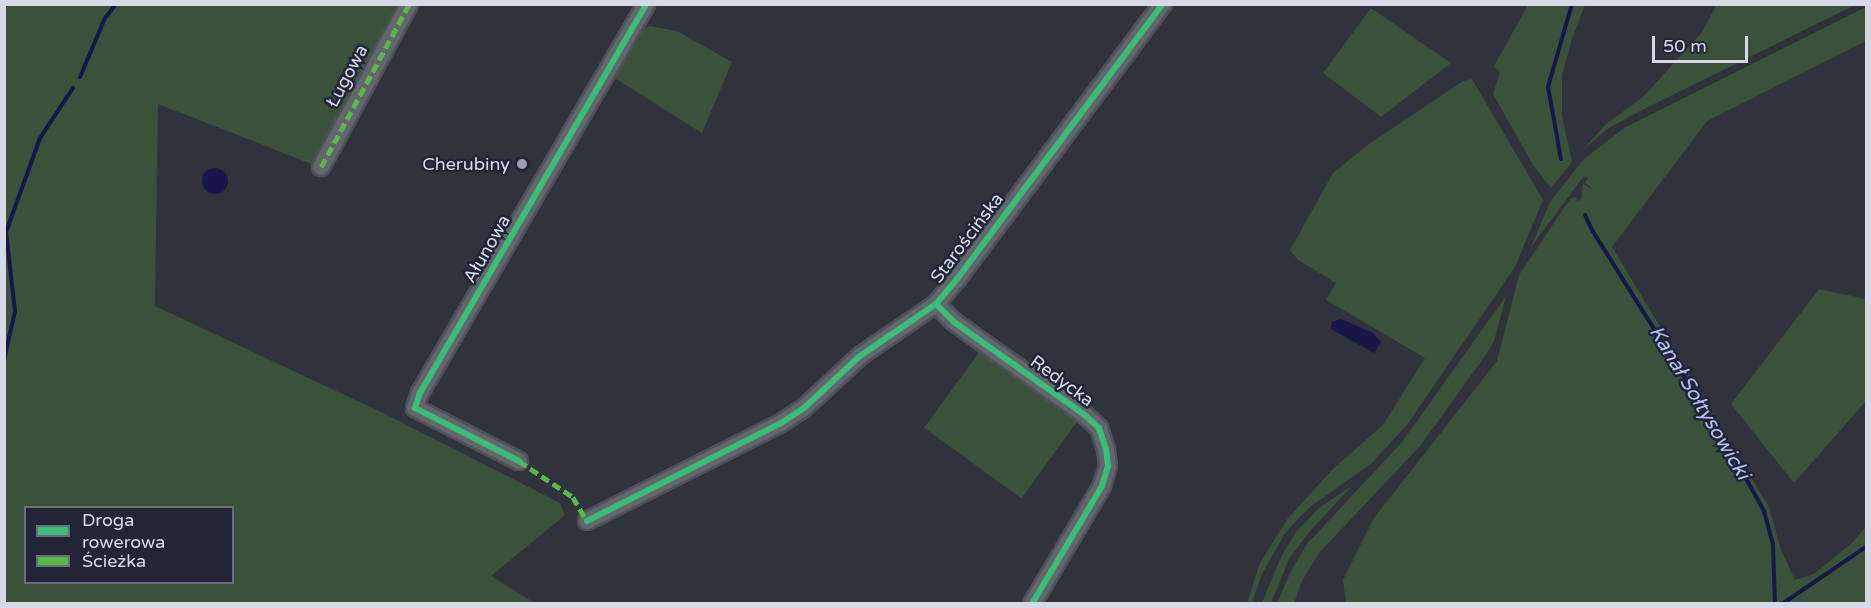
<!DOCTYPE html>
<meta charset="utf-8">
<style>
body{margin:0}
#map{position:relative;width:1871px;height:608px;overflow:hidden;background:#30323c;font-family:"Varela Round",sans-serif}
div>[style]{position:absolute}
[style*='--x']{left:calc(var(--x)*1px);top:calc(var(--y)*1px);width:calc(var(--w)*1px);rotate:calc(var(--a)*1deg)}
.green>*{inset:0;background:#395239;transform-origin:0 0}
.water>*{inset:0;background:#16184a}
.round{border-radius:50%}
.stream>*{height:4px;margin:-2px;padding:0 2px;transform-origin:2px;border-radius:2px;background:#16184a}
.roads{filter:drop-shadow(2px 0 #4f5059) drop-shadow(-2px 0 #4f5059) drop-shadow(0 2px #4f5059) drop-shadow(0 -2px #4f5059)}
.minor>*{height:16px;margin:-8px;padding:0 8px;transform-origin:8px;border-radius:8px;background:#63666d}
.quiet>*{height:4.5px;margin-top:-2.25px;transform-origin:0;background:repeating-linear-gradient(90deg,#58b947 0 9px,transparent 0 13.5px)}
.cycleway>*{height:6px;margin:-3px;padding:0 3px;transform-origin:3px;border-radius:3px;background:#3abd76}
.dots>*{width:16px;height:16px;translate:-50% -50%;box-sizing:border-box;border:3px solid #212537;border-radius:50%}
span{translate:-50% -50%;white-space:nowrap;text-align:center;line-height:1.15;-webkit-text-stroke:5px #212537;paint-order:stroke}
.street-label{font-size:18px;color:#d7dae6}
.poi-label{font-size:18px;color:#d7dae6}
.right{translate:-100% -50%;text-align:right}
.water-label{font-size:20px;color:#b5c2f7;font-style:italic}
.frame{position:absolute;inset:0;border:6px solid #d7dae6;pointer-events:none}
.legend{position:absolute;left:24px;top:506px;width:210px;height:78px;box-sizing:border-box;background:#212537;border:2px solid #6a6d7d;margin:0;padding:8px 10px;list-style:none;font-size:18px;color:#d7dae6}
.legend li{display:flex;align-items:center;gap:12px;height:30px}
.legend b{width:30px;border:2px solid #6a6d7d}
.scale{position:absolute;left:1652px;top:36px;width:96px;height:27px;box-sizing:border-box;border:3px solid #d7dae6;border-top:0;padding-left:8px;font-size:18px;line-height:21px;white-space:nowrap;color:#d7dae6;-webkit-text-stroke:4px #212537;paint-order:stroke}
</style>
<div id="map">
<div class="green">
<i style="clip-path:polygon(1717px 4px,1855px 5px,1640px 111px,1607px 129px,1583px 150px,1606px 124px,1644px 96px,1702px 32px)"></i>
<i style="clip-path:polygon(evenodd,4px 5px,399px 5px,314px 165px,158px 104px,155px 306px,381px 412px,560px 503px,565px 515px,491px 576px,535px 603px,5px 603px,4px 5px,26px 508px,232px 508px,232px 582px,26px 582px,26px 508px)"></i>
<i style="clip-path:polygon(1528px 5px,1585px 5px,1572px 39px,1562px 75px,1562px 116px,1572px 162px,1551px 188px,1533px 165px,1493px 94px,1500px 72px,1494px 66px)"></i>
<i style="clip-path:polygon(1866px 7px,1866px 41px,1707px 121px,1612px 247px,1769px 507px,1781px 550px,1795px 580px,1814px 574px,1852px 543px,1866px 526px,1866px 603px,1346px 603px,1343px 580px,1374px 518px,1497px 361px,1519px 275px,1570px 199px,1576px 197px,1577px 201px,1581px 199px,1583px 184px,1594px 191px,1585px 182px,1588px 178px,1584px 176px,1531px 247px,1550px 202px,1583px 160px,1624px 128px)"></i>
<i style="clip-path:polygon(1371px 8px,1451px 63px,1381px 117px,1323px 73px)"></i>
<i style="clip-path:polygon(650px 26px,677px 31px,732px 62px,702px 133px,613px 77px,640px 30px)"></i>
<i style="clip-path:polygon(1472px 79px,1543px 200px,1515px 267px,1407px 425px,1371px 464px,1311px 506px,1297px 520px,1284px 535px,1262px 574px,1252px 603px,1247px 603px,1260px 563px,1288px 518px,1334px 468px,1383px 425px,1425px 358px,1326px 300px,1336px 283px,1298px 260px,1290px 250px,1333px 173px,1369px 144px,1463px 81px)"></i>
<i style="clip-path:polygon(1819px 289px,1866px 299px,1866px 401px,1794px 483px,1731px 404px)"></i>
<i style="clip-path:polygon(1506px 296px,1494px 341px,1485px 356px,1420px 446px,1319px 553px,1302px 581px,1294px 603px,1277px 603px,1291px 571px,1307px 544px,1402px 442px)"></i>
<i style="left:980px;top:351px;width:120px;height:95px;rotate:36deg"></i>
<i style="clip-path:polygon(1353px 485px,1309px 532px,1289px 559px,1271px 603px,1262px 603px,1281px 557px,1296px 532px,1319px 508px)"></i>
</div>
<div class="water">
<i class="round" style="left:202px;top:168px;width:26px;height:26px"></i>
<i style="clip-path:polygon(1341px 319px,1373px 333px,1381px 342px,1374px 353px,1331px 329px,1332px 322px)"></i>
</div>
<div class="stream">
<i style="--x:80;--y:77;--w:64;--a:-67"></i>
<i style="--x:105;--y:18;--w:18;--a:-52"></i>
<i style="--x:1561;--y:159;--w:73;--a:-100.2"></i>
<i style="--x:1548;--y:87;--w:86;--a:-73.9"></i>
<i style="--x:1585;--y:215;--w:17;--a:65"></i>
<i style="--x:1592;--y:230;--w:266;--a:57.9"></i>
<i style="--x:1733;--y:455;--w:64;--a:61"></i>
<i style="--x:1764;--y:511;--w:34;--a:75"></i>
<i style="--x:1773;--y:544;--w:60;--a:88.1"></i>
<i style="--x:4;--y:360;--w:50;--a:-77.3"></i>
<i style="--x:15;--y:311;--w:80;--a:-96.5"></i>
<i style="--x:6;--y:232;--w:100;--a:-70.1"></i>
<i style="--x:40;--y:138;--w:60;--a:-56.6"></i>
<i style="--x:1782;--y:604;--w:102;--a:-34.2"></i>
</div>
<div class="roads">
<div class="minor">
<i style="--x:321;--y:167;--w:185;--a:-61.6"></i>
<i style="--x:936;--y:304;--w:25;--a:45"></i>
<i style="--x:954;--y:322;--w:161;--a:35.4"></i>
<i style="--x:1085;--y:415;--w:19;--a:43"></i>
<i style="--x:1099;--y:428;--w:22;--a:72"></i>
<i style="--x:1106;--y:449;--w:17;--a:83"></i>
<i style="--x:1108;--y:466;--w:21;--a:107"></i>
<i style="--x:1102;--y:486;--w:137;--a:120.7"></i>
<i style="--x:519;--y:461;--w:117;--a:-153"></i>
<i style="--x:415;--y:408;--w:16;--a:-72"></i>
<i style="--x:420;--y:393;--w:450;--a:-59.8"></i>
<i style="--x:587;--y:521;--w:217;--a:-26.8"></i>
<i style="--x:781;--y:423;--w:27;--a:-33"></i>
<i style="--x:804;--y:408;--w:76;--a:-42.9"></i>
<i style="--x:860;--y:356;--w:92;--a:-34.4"></i>
<i style="--x:936;--y:304;--w:33;--a:-50"></i>
<i style="--x:957;--y:279;--w:344;--a:-53.2"></i>
</div>
</div>
<div class="quiet">
<i style="--x:321;--y:167;--w:185;--a:-61.6"></i>
<i style="--x:519;--y:461;--w:65;--a:33.7"></i>
<i style="--x:573;--y:497;--w:28;--a:60"></i>
</div>
<div class="cycleway">
<i style="--x:936;--y:304;--w:25;--a:45"></i>
<i style="--x:954;--y:322;--w:161;--a:35.4"></i>
<i style="--x:1085;--y:415;--w:19;--a:43"></i>
<i style="--x:1099;--y:428;--w:22;--a:72"></i>
<i style="--x:1106;--y:449;--w:17;--a:83"></i>
<i style="--x:1108;--y:466;--w:21;--a:107"></i>
<i style="--x:1102;--y:486;--w:137;--a:120.7"></i>
<i style="--x:519;--y:461;--w:117;--a:-153"></i>
<i style="--x:415;--y:408;--w:16;--a:-72"></i>
<i style="--x:420;--y:393;--w:450;--a:-59.8"></i>
<i style="--x:587;--y:521;--w:217;--a:-26.8"></i>
<i style="--x:781;--y:423;--w:27;--a:-33"></i>
<i style="--x:804;--y:408;--w:76;--a:-42.9"></i>
<i style="--x:860;--y:356;--w:92;--a:-34.4"></i>
<i style="--x:936;--y:304;--w:33;--a:-50"></i>
<i style="--x:957;--y:279;--w:344;--a:-53.2"></i>
</div>
<div class="dots">
<i style="left:522px;top:164px;background:#9d9faa"></i>
</div>
<div class="street-label">
<span style="left:347px;top:76px;rotate:-62deg">Ługowa</span>
<span style="left:967px;top:238px;rotate:-53deg">Starościńska</span>
<span style="left:487px;top:249px;rotate:-60deg">Ałunowa</span>
<span style="left:1062px;top:381px;rotate:36deg">Redycka</span>
</div>
<div class="poi-label">
<span class="right" style="left:510px;top:164px">Cherubiny</span>
</div>
<div class="water-label">
<span style="left:1699px;top:403px;rotate:59deg">Kanał Sołtysowicki</span>
</div>
<div class="frame"></div>
<ul class="legend">
<li><b style="height:8px;background:#3abd76"></b>Droga rowerowa</li>
<li><b style="height:8px;background:#58b947"></b>Ścieżka</li>
</ul>
<div class="scale">50 m</div>
</div>
